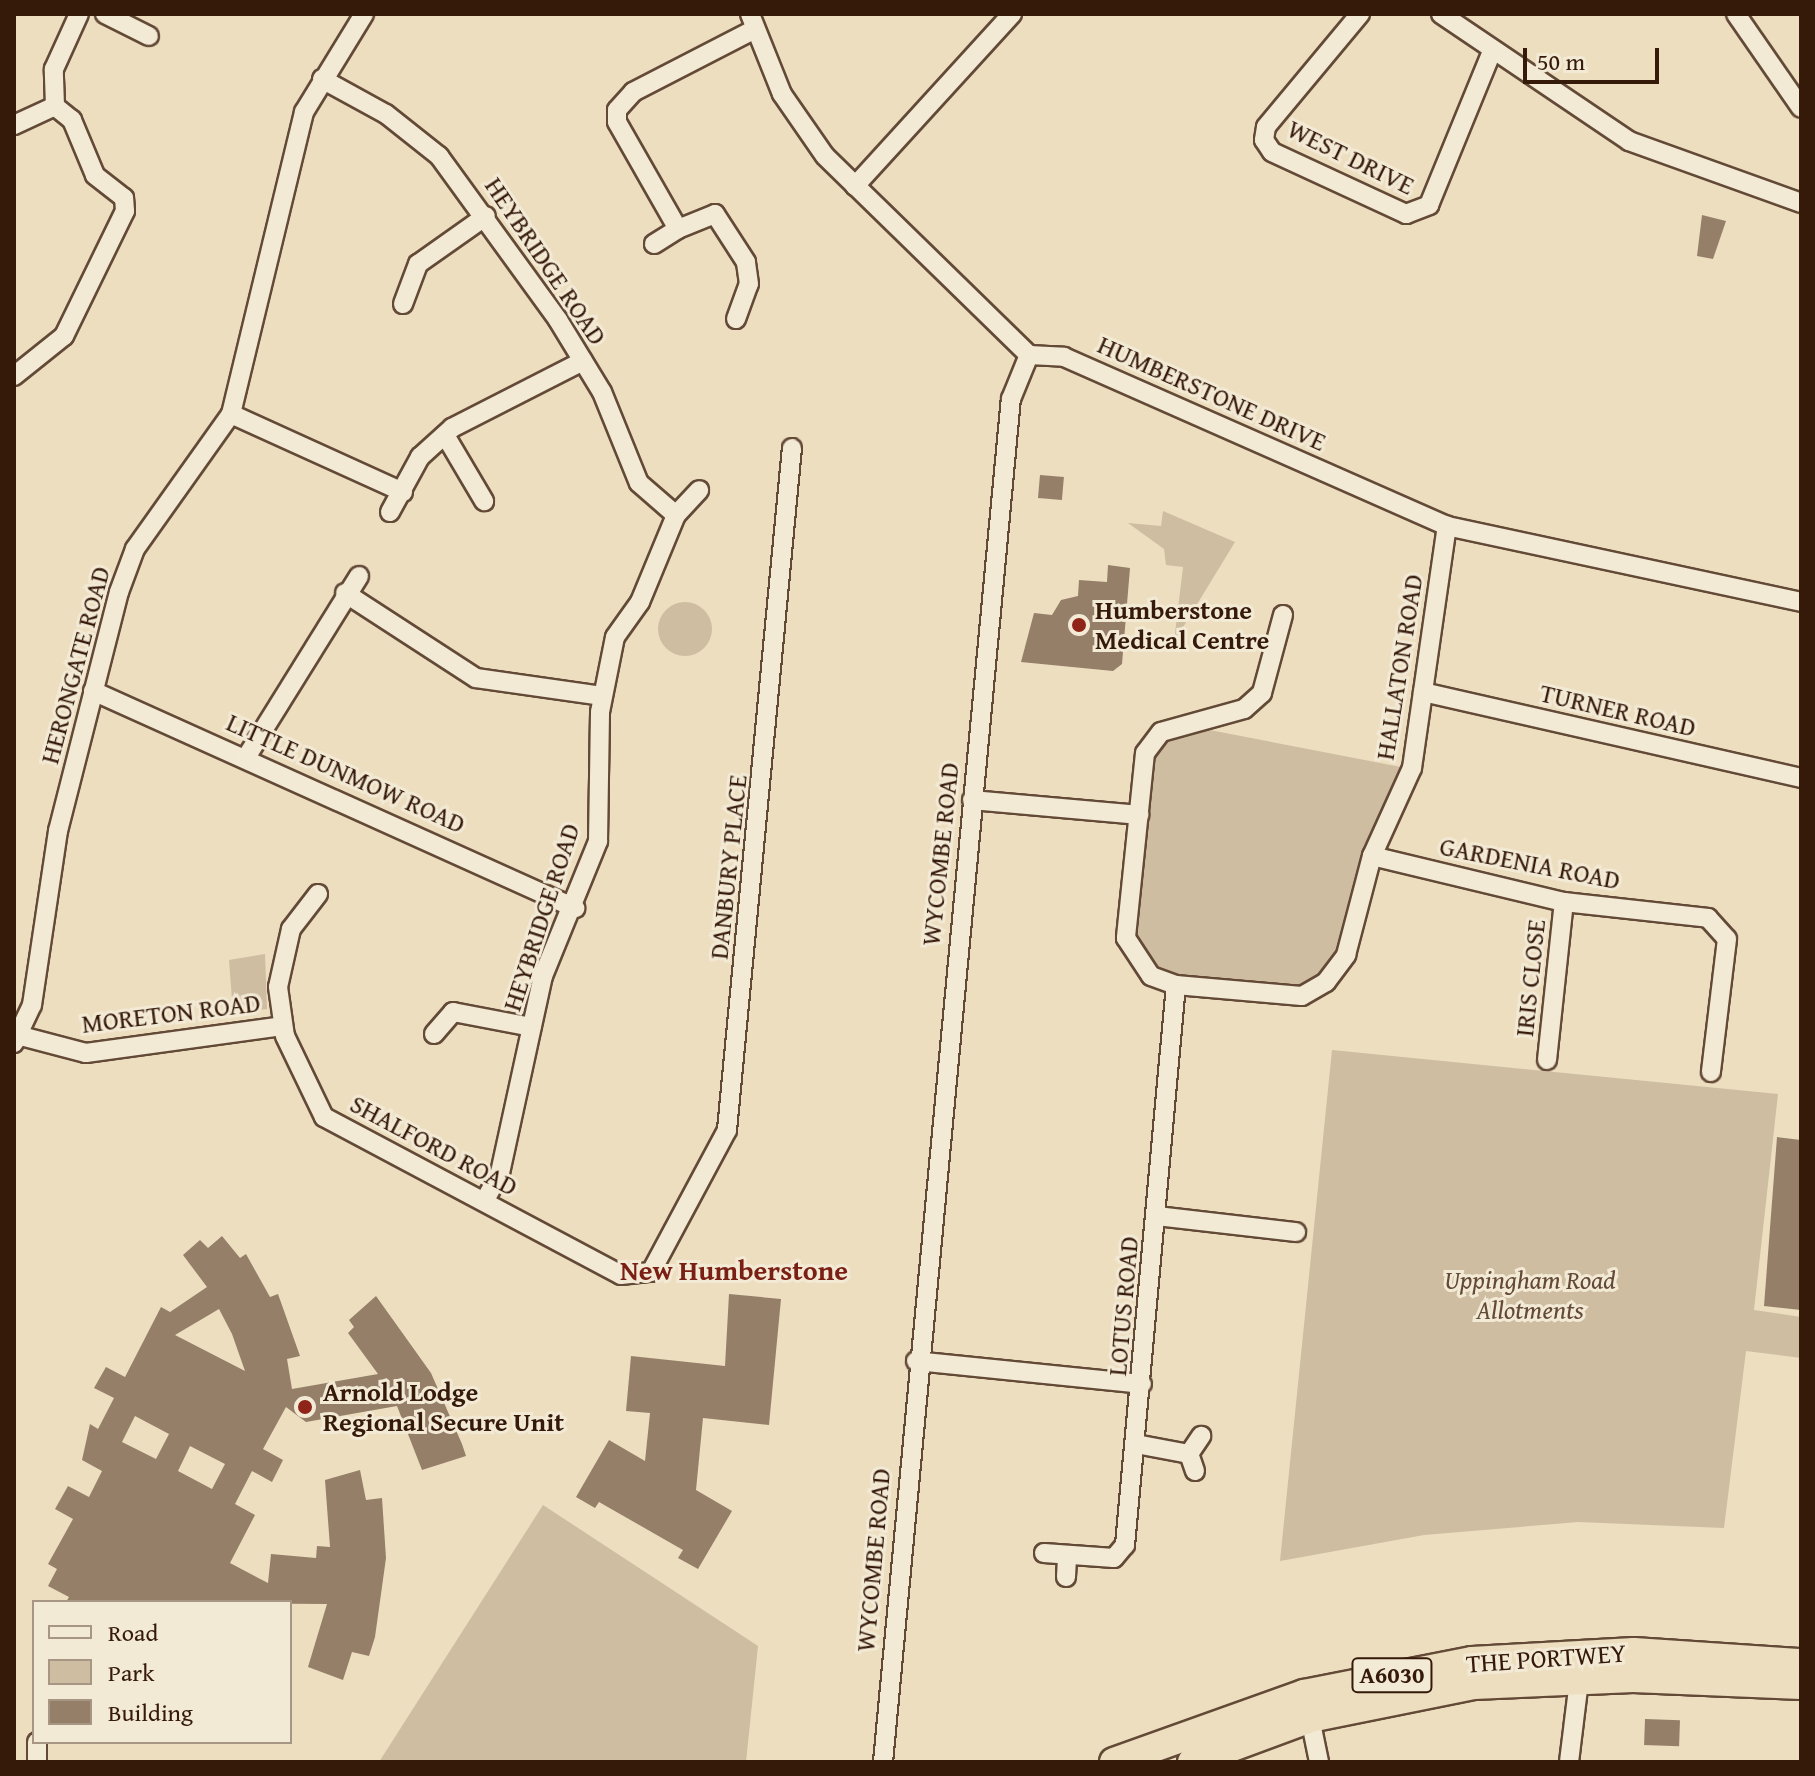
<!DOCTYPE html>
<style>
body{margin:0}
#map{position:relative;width:1815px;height:1776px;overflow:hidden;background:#eddec0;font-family:"Gentium Book Plus",serif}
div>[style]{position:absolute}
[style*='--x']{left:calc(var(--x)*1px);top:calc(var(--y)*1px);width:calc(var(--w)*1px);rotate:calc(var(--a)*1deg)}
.green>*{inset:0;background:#cebda1}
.round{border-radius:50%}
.building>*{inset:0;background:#957f68;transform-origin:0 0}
.roads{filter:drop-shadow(2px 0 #634a37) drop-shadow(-2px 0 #634a37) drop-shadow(0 2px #634a37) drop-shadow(0 -2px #634a37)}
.minor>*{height:18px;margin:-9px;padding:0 9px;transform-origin:9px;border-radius:9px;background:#f3ead6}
.highway>*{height:28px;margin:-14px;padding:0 14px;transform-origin:14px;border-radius:14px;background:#eddec0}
.dots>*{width:22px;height:22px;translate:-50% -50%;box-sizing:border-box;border:4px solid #f3ead6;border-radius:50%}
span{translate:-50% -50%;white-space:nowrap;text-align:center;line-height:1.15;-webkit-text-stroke:6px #f3ead6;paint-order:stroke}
.shield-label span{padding:2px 6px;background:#f3ead6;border:2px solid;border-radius:6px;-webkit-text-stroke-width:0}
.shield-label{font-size:24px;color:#351909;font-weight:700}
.street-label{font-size:26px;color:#351909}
.poi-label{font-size:26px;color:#351909;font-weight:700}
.left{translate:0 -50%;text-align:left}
.park-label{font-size:26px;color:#634a37;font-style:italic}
.neighbourhood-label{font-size:28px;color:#7a1f14;font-weight:700}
.frame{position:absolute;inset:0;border:16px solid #351909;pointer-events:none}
.legend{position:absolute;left:32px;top:1600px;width:260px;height:144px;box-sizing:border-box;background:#f3ead6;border:2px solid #a79684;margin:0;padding:10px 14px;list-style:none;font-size:24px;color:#351909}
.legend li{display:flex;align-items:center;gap:16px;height:40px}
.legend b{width:40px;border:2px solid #a79684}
.scale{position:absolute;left:1523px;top:48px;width:136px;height:36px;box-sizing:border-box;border:4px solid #351909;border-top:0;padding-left:10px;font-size:24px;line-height:28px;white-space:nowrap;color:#351909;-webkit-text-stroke:6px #f3ead6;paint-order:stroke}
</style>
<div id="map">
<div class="green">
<i style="clip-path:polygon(1163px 511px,1235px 542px,1174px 642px,1183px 567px,1166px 565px,1164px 549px,1128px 523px,1161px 526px)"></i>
<i class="round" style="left:658px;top:602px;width:54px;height:54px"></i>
<i style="clip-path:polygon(1189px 726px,1406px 768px,1340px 952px,1322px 980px,1301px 991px,1178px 980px,1154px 971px,1132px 937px,1150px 756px,1164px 737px)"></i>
<i style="clip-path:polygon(265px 954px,267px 1009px,233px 1013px,229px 960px)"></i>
<i style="clip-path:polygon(1332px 1050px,1778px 1094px,1754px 1310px,1801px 1317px,1801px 1358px,1746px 1351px,1724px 1528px,1578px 1522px,1424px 1535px,1280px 1561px)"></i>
<i style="clip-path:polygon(543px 1505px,758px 1646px,746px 1762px,379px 1762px)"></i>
</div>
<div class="building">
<i style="clip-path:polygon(1702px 215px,1726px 221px,1713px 259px,1697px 256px)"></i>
<i style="left:1040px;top:475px;width:24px;height:23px;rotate:5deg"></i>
<i style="clip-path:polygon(1108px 565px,1130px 568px,1122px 664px,1113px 671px,1021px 662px,1034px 613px,1052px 615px,1061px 600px,1078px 596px,1079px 580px,1107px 582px)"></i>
<i style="clip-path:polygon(1777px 1137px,1801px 1140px,1801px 1310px,1764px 1306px)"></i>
<i style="clip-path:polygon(evenodd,222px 1236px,240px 1258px,246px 1254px,270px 1297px,278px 1294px,300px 1356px,287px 1359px,292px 1389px,378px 1374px,348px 1333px,354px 1327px,349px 1320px,376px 1296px,431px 1373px,462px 1444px,466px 1456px,422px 1470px,397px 1406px,306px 1422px,286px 1407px,263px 1449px,283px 1460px,272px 1482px,252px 1471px,235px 1504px,255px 1515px,230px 1563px,268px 1583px,271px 1554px,316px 1558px,317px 1546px,330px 1547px,325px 1480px,360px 1470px,366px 1500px,382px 1498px,386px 1558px,375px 1637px,369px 1656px,352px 1652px,343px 1680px,308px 1667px,327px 1604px,66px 1602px,69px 1597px,48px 1586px,57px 1569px,48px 1564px,73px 1519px,55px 1509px,68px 1486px,89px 1497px,102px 1471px,82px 1460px,90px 1424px,98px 1429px,114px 1398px,94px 1388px,106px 1367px,125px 1377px,161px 1307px,170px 1312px,207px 1287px,183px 1255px,200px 1240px,208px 1248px,222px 1236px,219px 1309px,232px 1334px,245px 1371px,175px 1335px,219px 1309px,222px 1236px,135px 1416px,169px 1434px,156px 1459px,122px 1442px,135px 1416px,222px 1236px,190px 1446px,225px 1464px,212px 1489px,178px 1471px,190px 1446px)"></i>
<i style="clip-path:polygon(729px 1294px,781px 1299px,769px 1425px,703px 1418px,696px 1490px,732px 1511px,698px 1569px,678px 1558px,683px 1550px,599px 1502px,595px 1508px,576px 1497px,609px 1440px,645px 1461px,650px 1413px,626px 1411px,631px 1356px,725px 1366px)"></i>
<i style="left:1645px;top:1719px;width:35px;height:26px;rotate:2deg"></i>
</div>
<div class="roads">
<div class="minor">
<i style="--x:105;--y:14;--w:49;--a:26.6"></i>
<i style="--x:750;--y:14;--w:86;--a:68.2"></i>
<i style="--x:782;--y:94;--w:75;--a:55.3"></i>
<i style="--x:825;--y:156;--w:285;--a:44.3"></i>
<i style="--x:1029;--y:355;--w:35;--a:3"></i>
<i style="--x:1064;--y:357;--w:419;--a:23.8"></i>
<i style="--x:1447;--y:526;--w:362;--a:12.1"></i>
<i style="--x:1360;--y:14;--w:147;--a:129.8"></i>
<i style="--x:1266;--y:127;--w:13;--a:99"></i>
<i style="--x:1264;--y:140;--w:14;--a:56"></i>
<i style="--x:1272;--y:152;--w:148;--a:24.8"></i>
<i style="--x:1406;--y:214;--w:25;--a:-21"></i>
<i style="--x:1429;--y:205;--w:163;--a:-67.7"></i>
<i style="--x:1441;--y:14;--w:227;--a:34"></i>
<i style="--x:1629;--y:141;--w:183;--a:19.8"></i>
<i style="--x:1736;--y:14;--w:114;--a:55.3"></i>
<i style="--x:322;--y:79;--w:73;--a:28.7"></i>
<i style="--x:386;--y:114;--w:68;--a:38.4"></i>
<i style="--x:439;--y:156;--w:203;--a:54"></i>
<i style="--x:558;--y:320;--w:84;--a:58.6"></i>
<i style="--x:602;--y:392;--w:98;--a:67.9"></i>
<i style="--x:639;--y:483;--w:49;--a:40.9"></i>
<i style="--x:14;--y:125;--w:45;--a:-24.9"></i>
<i style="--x:55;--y:106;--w:37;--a:-92"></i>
<i style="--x:54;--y:69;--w:60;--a:-65.6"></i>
<i style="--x:855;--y:186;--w:233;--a:-47.6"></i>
<i style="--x:654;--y:244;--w:28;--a:-32"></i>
<i style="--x:403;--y:304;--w:43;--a:-69.4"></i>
<i style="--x:418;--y:264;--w:83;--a:-35.2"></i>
<i style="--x:736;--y:319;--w:37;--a:-70"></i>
<i style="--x:749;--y:284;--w:22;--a:-98"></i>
<i style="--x:746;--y:262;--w:57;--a:-122.9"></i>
<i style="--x:715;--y:214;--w:40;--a:158"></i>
<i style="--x:678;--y:229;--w:123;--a:-119.7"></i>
<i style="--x:617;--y:122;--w:12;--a:-90"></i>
<i style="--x:617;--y:110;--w:24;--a:-48"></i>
<i style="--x:633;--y:92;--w:137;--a:-27.3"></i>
<i style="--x:14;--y:376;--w:64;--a:-38.7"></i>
<i style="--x:64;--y:336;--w:139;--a:-64"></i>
<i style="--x:125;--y:211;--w:13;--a:-94"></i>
<i style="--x:124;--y:198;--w:37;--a:-142"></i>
<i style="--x:95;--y:175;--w:60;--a:-112.7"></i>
<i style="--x:72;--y:120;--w:22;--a:-141"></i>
<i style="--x:231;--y:414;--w:189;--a:24.4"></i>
<i style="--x:445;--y:435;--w:77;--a:59.4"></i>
<i style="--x:390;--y:512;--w:63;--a:-61.4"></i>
<i style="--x:420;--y:457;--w:43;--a:-42.2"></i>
<i style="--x:452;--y:428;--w:147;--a:-27.1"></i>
<i style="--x:345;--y:593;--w:156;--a:33"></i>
<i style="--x:476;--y:678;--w:127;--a:8.1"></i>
<i style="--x:1283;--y:615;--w:81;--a:105.1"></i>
<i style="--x:1262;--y:693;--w:24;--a:138"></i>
<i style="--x:1244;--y:709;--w:86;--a:164.5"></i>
<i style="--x:1161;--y:732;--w:26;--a:127"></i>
<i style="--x:1145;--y:753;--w:186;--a:95.9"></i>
<i style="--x:1126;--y:938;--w:45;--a:56.7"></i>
<i style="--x:1151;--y:976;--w:27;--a:20"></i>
<i style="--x:1176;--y:985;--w:126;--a:5"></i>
<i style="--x:1302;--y:996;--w:28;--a:-30"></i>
<i style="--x:1326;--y:982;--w:34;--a:-53"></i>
<i style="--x:1346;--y:955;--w:102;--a:-75.3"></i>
<i style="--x:1372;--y:856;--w:97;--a:-65.6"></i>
<i style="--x:1412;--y:768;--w:245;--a:-81.8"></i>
<i style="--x:93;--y:691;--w:529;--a:24.24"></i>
<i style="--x:1423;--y:692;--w:388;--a:12.8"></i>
<i style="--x:247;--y:756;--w:212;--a:-58.1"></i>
<i style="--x:972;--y:800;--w:168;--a:5.1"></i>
<i style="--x:1372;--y:856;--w:197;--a:13.5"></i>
<i style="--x:1564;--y:902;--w:145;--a:6.3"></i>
<i style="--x:1708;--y:918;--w:28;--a:48"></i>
<i style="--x:1727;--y:939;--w:134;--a:96.9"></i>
<i style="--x:318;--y:894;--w:44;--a:127.6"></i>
<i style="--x:291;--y:929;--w:59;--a:102.6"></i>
<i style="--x:278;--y:987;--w:49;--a:81.9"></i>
<i style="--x:285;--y:1036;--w:90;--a:64.3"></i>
<i style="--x:324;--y:1117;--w:336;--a:28"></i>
<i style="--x:621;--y:1275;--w:30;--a:-6"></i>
<i style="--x:651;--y:1272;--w:161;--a:-61.8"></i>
<i style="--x:727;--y:1130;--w:685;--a:-84.56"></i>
<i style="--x:434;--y:1034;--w:29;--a:-49"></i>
<i style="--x:453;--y:1012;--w:80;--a:10.8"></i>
<i style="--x:21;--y:1036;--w:67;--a:14.7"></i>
<i style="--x:86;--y:1053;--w:198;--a:-7.8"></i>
<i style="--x:14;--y:1043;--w:42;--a:-64.7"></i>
<i style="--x:32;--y:1005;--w:176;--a:-81.5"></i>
<i style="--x:58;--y:831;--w:247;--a:-75.7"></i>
<i style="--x:119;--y:592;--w:46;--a:-69.6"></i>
<i style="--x:135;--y:549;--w:166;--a:-54.6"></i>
<i style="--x:231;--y:414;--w:311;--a:-76.4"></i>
<i style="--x:304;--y:112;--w:115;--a:-58.5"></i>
<i style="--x:1547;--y:1060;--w:159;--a:-83.9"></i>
<i style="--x:485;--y:1200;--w:31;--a:-61"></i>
<i style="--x:500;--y:1173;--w:202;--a:-77.7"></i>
<i style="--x:543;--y:976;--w:146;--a:-67.8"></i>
<i style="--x:598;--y:841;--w:129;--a:-89.1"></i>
<i style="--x:600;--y:712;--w:76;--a:-78.7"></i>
<i style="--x:615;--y:637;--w:43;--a:-54.5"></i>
<i style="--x:640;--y:602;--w:94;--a:-67.5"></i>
<i style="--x:676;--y:515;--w:34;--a:-47"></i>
<i style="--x:1157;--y:1216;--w:140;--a:6.6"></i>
<i style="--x:916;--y:1361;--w:227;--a:5.8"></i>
<i style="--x:1136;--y:1444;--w:54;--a:10.7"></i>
<i style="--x:1195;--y:1471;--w:18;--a:-109"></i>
<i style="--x:1189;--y:1454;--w:22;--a:-56"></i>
<i style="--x:1044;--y:1553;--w:70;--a:4.1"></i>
<i style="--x:1114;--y:1558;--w:17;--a:-50"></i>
<i style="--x:1125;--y:1545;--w:562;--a:-84.8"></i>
<i style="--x:1066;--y:1577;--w:22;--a:-87"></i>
<i style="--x:1310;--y:1718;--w:45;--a:78.4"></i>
<i style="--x:37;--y:1762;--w:20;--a:-90"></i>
<i style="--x:883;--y:1762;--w:1369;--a:-84.64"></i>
<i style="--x:1011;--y:399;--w:48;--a:-67.8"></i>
<i style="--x:1569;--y:1762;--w:91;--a:-83"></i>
</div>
<div class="highway">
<i style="--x:1114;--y:1762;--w:202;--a:-19.7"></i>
<i style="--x:1304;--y:1694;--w:171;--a:-11.1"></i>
<i style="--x:1472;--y:1661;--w:162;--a:-3.2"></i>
<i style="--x:1634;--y:1652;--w:167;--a:3.8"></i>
<i style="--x:1192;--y:1762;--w:126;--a:-20.4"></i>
<i style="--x:1310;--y:1718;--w:167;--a:-11.4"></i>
<i style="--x:1474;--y:1685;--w:159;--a:-2.5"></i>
<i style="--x:1633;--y:1678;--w:168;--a:2.4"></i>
</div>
</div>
<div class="dots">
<i style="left:1079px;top:625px;background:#8f2418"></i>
<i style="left:305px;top:1407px;background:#8f2418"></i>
</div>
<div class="shield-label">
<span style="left:1392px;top:1675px">A6030</span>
</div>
<div class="street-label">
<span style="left:1351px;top:157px;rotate:26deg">WEST DRIVE</span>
<span style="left:546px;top:261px;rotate:56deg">HEYBRIDGE ROAD</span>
<span style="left:1212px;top:393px;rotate:24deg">HUMBERSTONE DRIVE</span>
<span style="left:75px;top:665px;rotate:-75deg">HERONGATE ROAD</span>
<span style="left:1399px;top:667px;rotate:-81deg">HALLATON ROAD</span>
<span style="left:1618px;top:710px;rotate:13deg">TURNER ROAD</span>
<span style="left:346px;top:773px;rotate:24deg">LITTLE DUNMOW ROAD</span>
<span style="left:940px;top:854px;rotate:-84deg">WYCOMBE ROAD</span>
<span style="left:1530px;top:863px;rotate:11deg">GARDENIA ROAD</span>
<span style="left:728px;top:867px;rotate:-84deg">DANBURY PLACE</span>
<span style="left:541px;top:917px;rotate:-72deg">HEYBRIDGE ROAD</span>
<span style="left:1530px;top:978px;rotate:-84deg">IRIS CLOSE</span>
<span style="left:171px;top:1013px;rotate:-7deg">MORETON ROAD</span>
<span style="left:434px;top:1145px;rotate:28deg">SHALFORD ROAD</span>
<span style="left:1123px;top:1306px;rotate:-85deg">LOTUS ROAD</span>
<span style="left:873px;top:1560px;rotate:-85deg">WYCOMBE ROAD</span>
<span style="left:1546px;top:1658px;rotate:-4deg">THE PORTWEY</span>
</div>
<div class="poi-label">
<span class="left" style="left:1095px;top:625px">Humberstone<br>Medical Centre</span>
<span class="left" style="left:323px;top:1407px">Arnold Lodge<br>Regional Secure Unit</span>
</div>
<div class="park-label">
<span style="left:1530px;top:1295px">Uppingham Road<br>Allotments</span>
</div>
<div class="neighbourhood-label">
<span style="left:734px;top:1270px">New Humberstone</span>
</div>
<div class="frame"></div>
<ul class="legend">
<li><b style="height:10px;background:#f3ead6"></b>Road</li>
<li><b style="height:22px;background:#cebda1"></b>Park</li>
<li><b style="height:22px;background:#957f68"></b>Building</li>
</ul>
<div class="scale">50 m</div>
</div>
